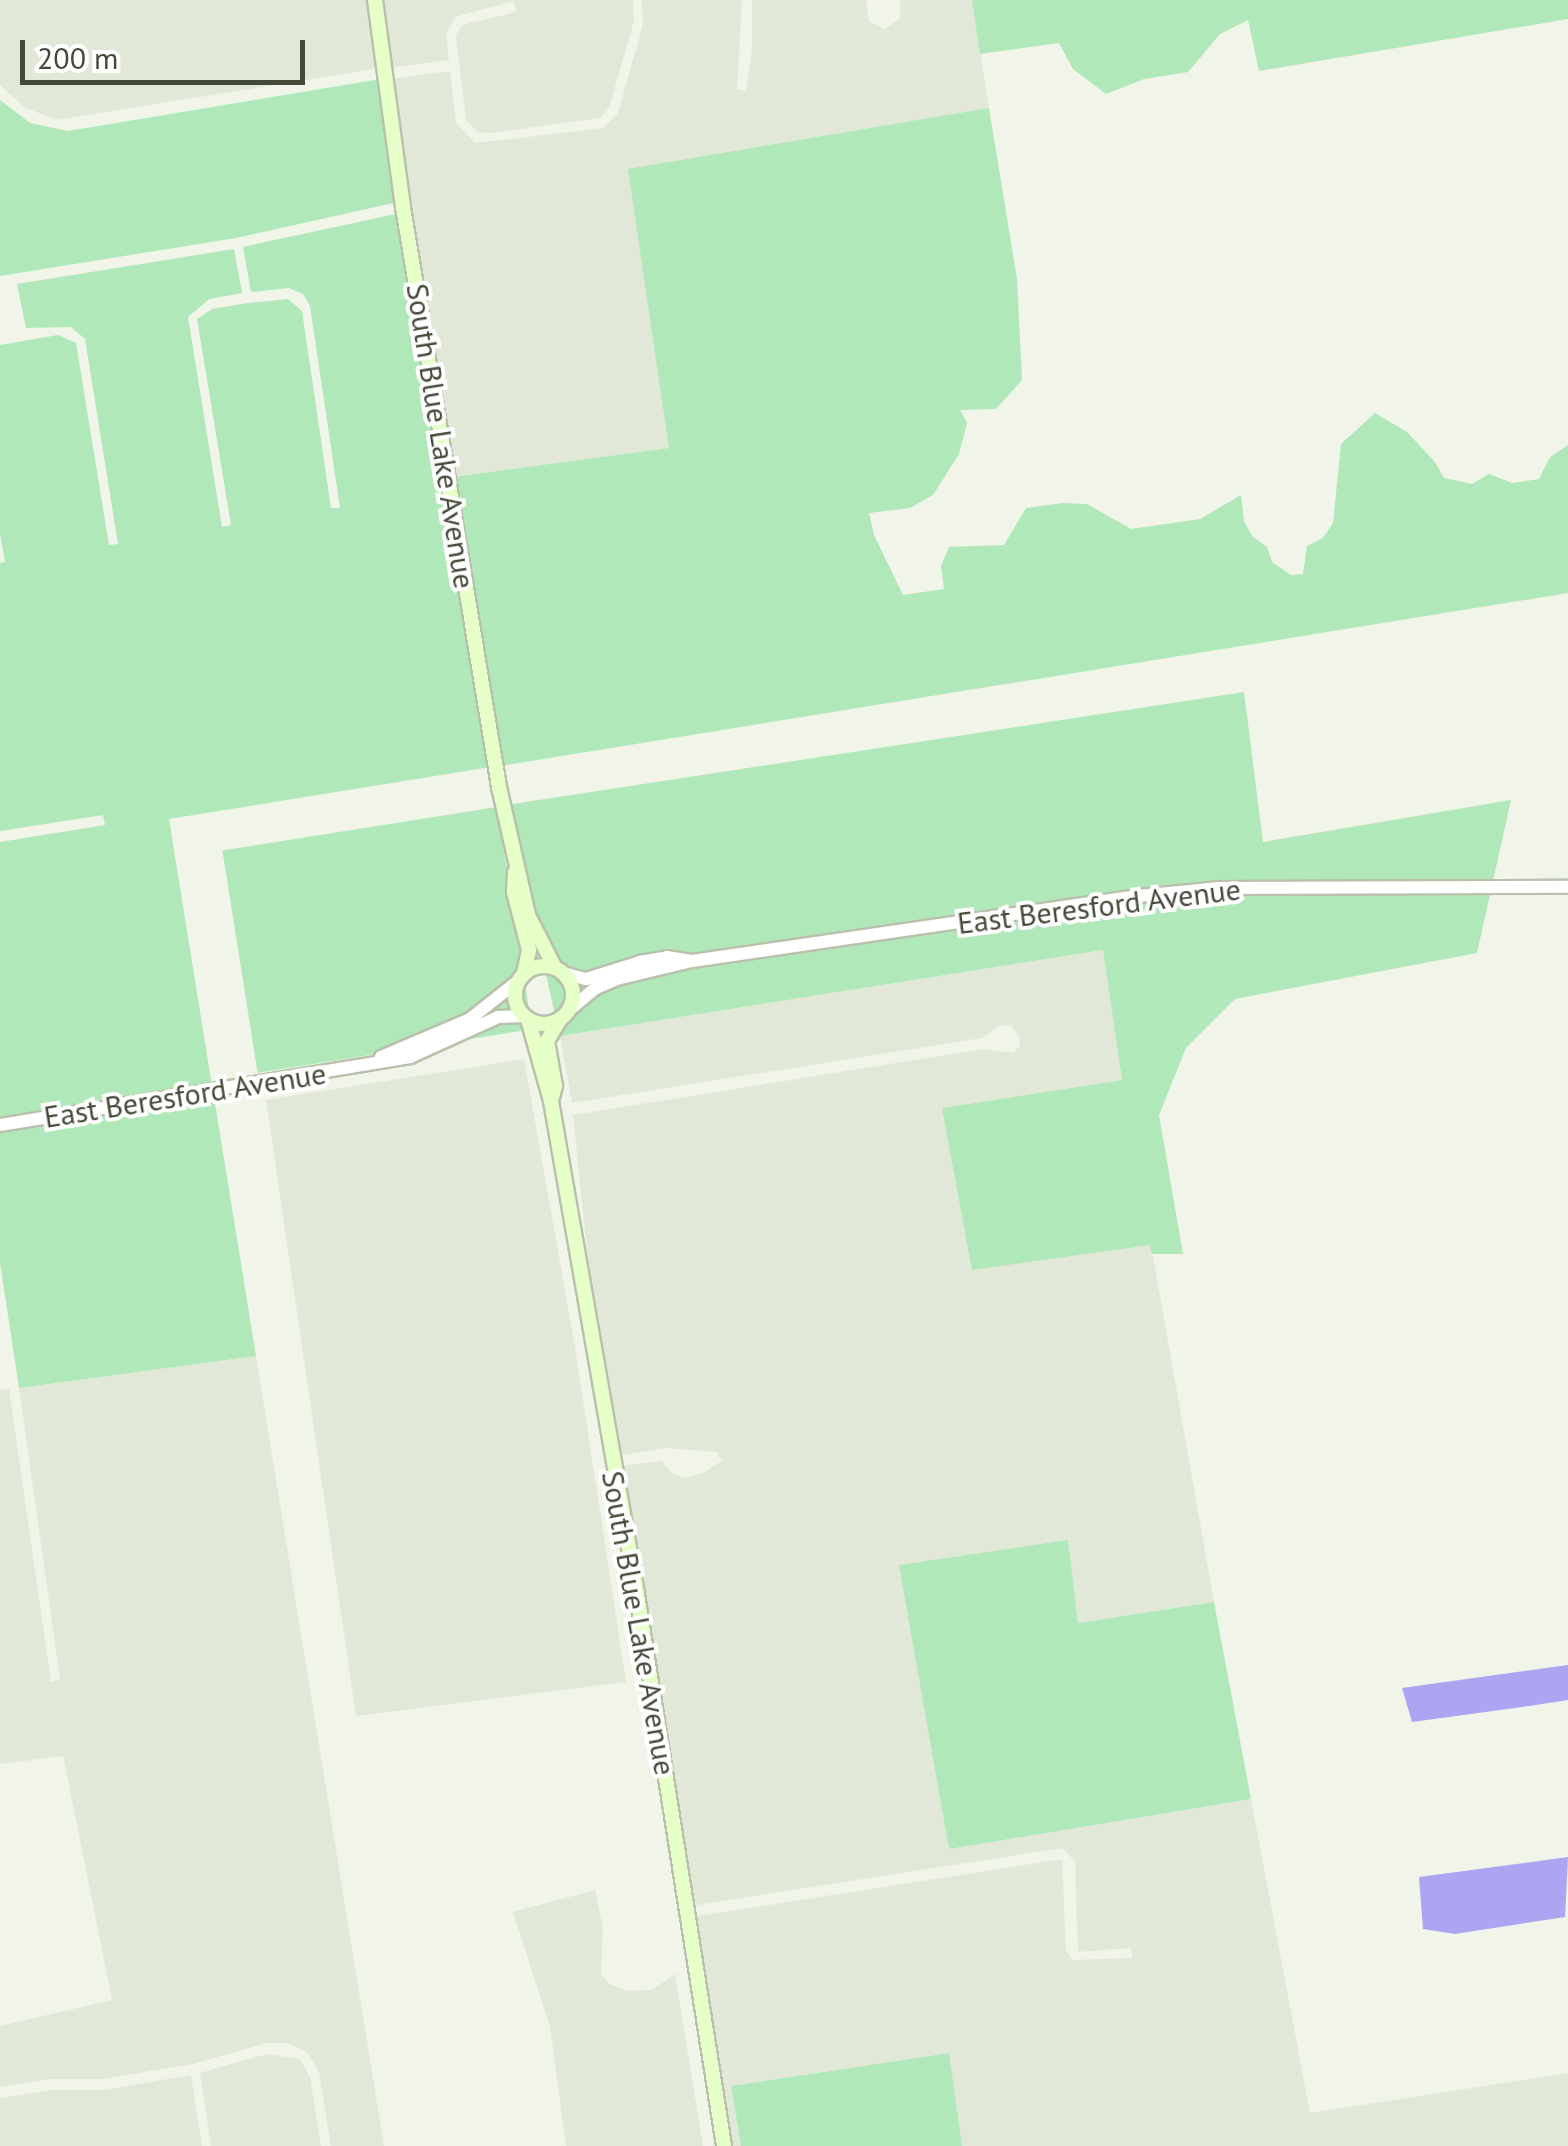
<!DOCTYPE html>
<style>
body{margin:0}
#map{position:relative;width:1568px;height:2146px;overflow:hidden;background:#f0f4e9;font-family:"PT Sans",sans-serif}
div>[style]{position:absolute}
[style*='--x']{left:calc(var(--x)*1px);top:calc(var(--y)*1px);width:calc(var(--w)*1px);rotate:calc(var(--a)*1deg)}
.residential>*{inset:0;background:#e2e8d7}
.green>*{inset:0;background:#b1e8b9;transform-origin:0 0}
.water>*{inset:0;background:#ada5f1}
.roads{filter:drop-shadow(2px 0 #b9c0ab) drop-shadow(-2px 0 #b9c0ab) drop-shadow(0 2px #b9c0ab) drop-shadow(0 -2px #b9c0ab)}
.tertiary>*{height:12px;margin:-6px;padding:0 6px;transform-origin:6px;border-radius:6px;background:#fff}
.secondary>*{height:14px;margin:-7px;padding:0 7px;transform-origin:7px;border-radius:7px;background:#e6ffc8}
.secondary>.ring{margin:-7px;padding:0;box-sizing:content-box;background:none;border:14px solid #e6ffc8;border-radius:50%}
span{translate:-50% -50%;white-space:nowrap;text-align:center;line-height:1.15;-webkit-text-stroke:8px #fff;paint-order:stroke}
.street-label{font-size:30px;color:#434837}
.scale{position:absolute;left:20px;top:40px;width:285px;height:45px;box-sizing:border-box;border:5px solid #434837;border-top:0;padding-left:12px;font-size:30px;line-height:35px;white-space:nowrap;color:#434837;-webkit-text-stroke:8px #fff;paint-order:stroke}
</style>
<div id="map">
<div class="residential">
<i style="clip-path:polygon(0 0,370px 0,380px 68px,56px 120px,24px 107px,0 85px)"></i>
<i style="clip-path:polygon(380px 0,633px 0,634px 21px,609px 108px,600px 118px,492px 133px,477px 132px,466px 120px,456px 36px,462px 25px,516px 12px,514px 1px,455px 17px,446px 35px,449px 60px,389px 68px)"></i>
<i style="clip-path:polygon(642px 0,742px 0,737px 89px,746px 91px,752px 50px,752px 0,866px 0,869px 22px,885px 29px,900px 18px,900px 0,972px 0,989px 108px,875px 128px,669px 448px,453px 477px,391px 79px,450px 71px,456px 123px,475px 143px,603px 128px,618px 113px,643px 24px)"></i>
<i style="clip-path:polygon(1103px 950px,1122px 1080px,943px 1108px,1151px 1245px,1214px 1602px,1078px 1623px,1068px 1541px,900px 1565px,949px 1849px,1251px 1799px,1310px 2113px,1568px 2073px,1568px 2146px,962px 2146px,948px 2053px,731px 2086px,741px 2146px,729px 2146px,691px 1917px,1062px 1859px,1066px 1950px,1072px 1960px,1132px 1958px,1131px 1948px,1078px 1952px,1075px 1862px,1063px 1848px,690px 1906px,617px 1466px,662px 1461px,670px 1472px,684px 1478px,703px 1473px,722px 1461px,717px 1452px,667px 1448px,615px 1456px,597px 1349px,573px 1115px,983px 1049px,1014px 1053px,1020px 1045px,1019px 1036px,1011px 1025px,998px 1026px,982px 1038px,572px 1103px,560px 1036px)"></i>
<i style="clip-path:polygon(524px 1059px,575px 1347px,626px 1682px,356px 1716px,266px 1100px)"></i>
<i style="clip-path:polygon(256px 1356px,384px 2146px,331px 2146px,319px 2072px,307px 2052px,288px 2043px,266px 2043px,193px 2064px,102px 2079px,52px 2079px,0 2087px,0 2026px,112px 2000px,63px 1756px,0 1764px,0 1390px,9px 1389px,51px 1682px,60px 1679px,19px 1388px)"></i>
<i style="clip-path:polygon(595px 1890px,603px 1928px,601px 1973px,609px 1984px,628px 1991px,652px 1990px,675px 1974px,703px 2146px,566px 2146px,550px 2027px,513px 1912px)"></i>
<i style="clip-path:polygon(267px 2054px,300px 2059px,310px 2077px,321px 2146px,211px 2146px,200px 2073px)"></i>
<i style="clip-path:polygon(191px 2075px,202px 2146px,0 2146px,0 2098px,53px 2090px,103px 2090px)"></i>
</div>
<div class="green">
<i style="clip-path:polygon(972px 0,1568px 0,1568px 19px,1259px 71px,1248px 20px,1220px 34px,1188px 72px,1144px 79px,1106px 94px,1073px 69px,1059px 43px,980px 54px)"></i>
<i style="clip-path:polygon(381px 79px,398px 202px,236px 238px,0 276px,0 100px,30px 123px,68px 131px)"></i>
<i style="clip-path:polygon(989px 108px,1017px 279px,1022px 380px,996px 409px,960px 410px,967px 423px,959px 454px,933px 495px,910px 508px,869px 513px,874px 535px,903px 595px,944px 589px,941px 566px,949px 547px,1004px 545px,1026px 508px,1063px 503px,1087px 504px,1131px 529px,1200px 519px,1241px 495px,1244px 521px,1252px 536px,1267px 547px,1272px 562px,1291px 575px,1303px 574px,1307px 546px,1323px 538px,1333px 523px,1341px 444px,1375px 413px,1407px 432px,1435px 462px,1444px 478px,1472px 484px,1489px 474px,1512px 483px,1539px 479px,1550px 457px,1568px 445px,1568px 593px,500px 766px,453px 477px,669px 448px,628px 169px)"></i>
<i style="clip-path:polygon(400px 213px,491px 767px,169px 819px,212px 1086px,0 1120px,0 842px,105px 825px,103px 815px,0 831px,0 563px,5px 562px,0 534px,0 345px,58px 335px,76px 343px,109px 545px,118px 544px,85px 339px,71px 327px,26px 328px,17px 284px,234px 249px,242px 293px,209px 299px,188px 317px,222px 527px,231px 525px,197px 319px,212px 309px,248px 303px,288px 299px,302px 311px,331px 508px,340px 508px,310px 306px,303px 294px,289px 288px,251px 292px,243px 247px)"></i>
<i style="clip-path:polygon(1244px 692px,1263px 842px,1511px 800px,1477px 953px,1235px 999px,1186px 1048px,1159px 1115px,1183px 1254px,1152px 1254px,1150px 1245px,972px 1270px,942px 1108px,1122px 1080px,1103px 950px,560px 1036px,507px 805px)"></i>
<i style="left:497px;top:807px;width:225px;height:278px;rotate:81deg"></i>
<i style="clip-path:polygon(214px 1097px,256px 1356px,19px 1388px,0 1263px,0 1131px)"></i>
<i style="clip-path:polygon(1068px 1540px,1078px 1623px,1214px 1602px,1251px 1799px,949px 1849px,899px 1565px)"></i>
<i style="clip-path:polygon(949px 2053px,962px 2146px,741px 2146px,731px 2086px)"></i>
</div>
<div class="water">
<i style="clip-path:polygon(1568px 1665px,1568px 1700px,1529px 1706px,1412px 1722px,1402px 1688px)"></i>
<i style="clip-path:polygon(1568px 1857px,1565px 1917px,1455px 1934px,1423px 1929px,1419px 1877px)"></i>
</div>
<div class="roads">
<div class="tertiary">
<i style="--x:563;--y:973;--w:24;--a:15"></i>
<i style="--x:586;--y:979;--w:57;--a:-17.5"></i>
<i style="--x:640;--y:962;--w:27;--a:-10"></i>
<i style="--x:667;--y:957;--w:25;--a:9"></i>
<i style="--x:567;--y:1012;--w:38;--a:-40"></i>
<i style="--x:596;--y:988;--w:23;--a:-23"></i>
<i style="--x:617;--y:979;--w:77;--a:-13.5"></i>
<i style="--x:692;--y:961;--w:451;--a:-8.3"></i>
<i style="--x:1138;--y:896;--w:81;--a:-5.6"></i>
<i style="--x:1219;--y:888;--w:349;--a:-0.2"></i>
<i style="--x:381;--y:1057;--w:97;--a:-23.1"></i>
<i style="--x:470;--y:1019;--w:61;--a:-38.4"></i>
<i style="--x:0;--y:1125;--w:416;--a:-9.4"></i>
<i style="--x:410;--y:1057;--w:97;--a:-24.4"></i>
<i style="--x:498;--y:1017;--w:26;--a:-2"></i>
</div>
<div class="secondary">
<i style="--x:375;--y:0;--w:209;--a:82.3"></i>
<i style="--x:403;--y:207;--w:588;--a:80.6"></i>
<i style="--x:499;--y:787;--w:131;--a:77.2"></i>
<i style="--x:528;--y:915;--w:59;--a:63"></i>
<i style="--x:515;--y:872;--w:20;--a:93"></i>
<i style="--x:514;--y:892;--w:60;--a:75.5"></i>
<i style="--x:529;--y:950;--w:24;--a:102"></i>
<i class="ring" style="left:515px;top:966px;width:44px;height:44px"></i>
<i style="--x:528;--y:1019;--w:85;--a:74.3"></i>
<i style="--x:551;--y:1101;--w:500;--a:80.1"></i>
<i style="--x:637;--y:1594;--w:559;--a:81.04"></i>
<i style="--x:551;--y:1101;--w:16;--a:-75"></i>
<i style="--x:555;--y:1086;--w:46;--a:-100.1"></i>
<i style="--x:547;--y:1041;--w:27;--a:-59"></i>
</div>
</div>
<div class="street-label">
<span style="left:441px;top:436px;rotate:81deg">South Blue Lake Avenue</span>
<span style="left:1099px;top:906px;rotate:-7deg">East Beresford Avenue</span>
<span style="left:185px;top:1095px;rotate:-9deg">East Beresford Avenue</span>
<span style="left:639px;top:1623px;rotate:80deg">South Blue Lake Avenue</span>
</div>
<div class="scale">200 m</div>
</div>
